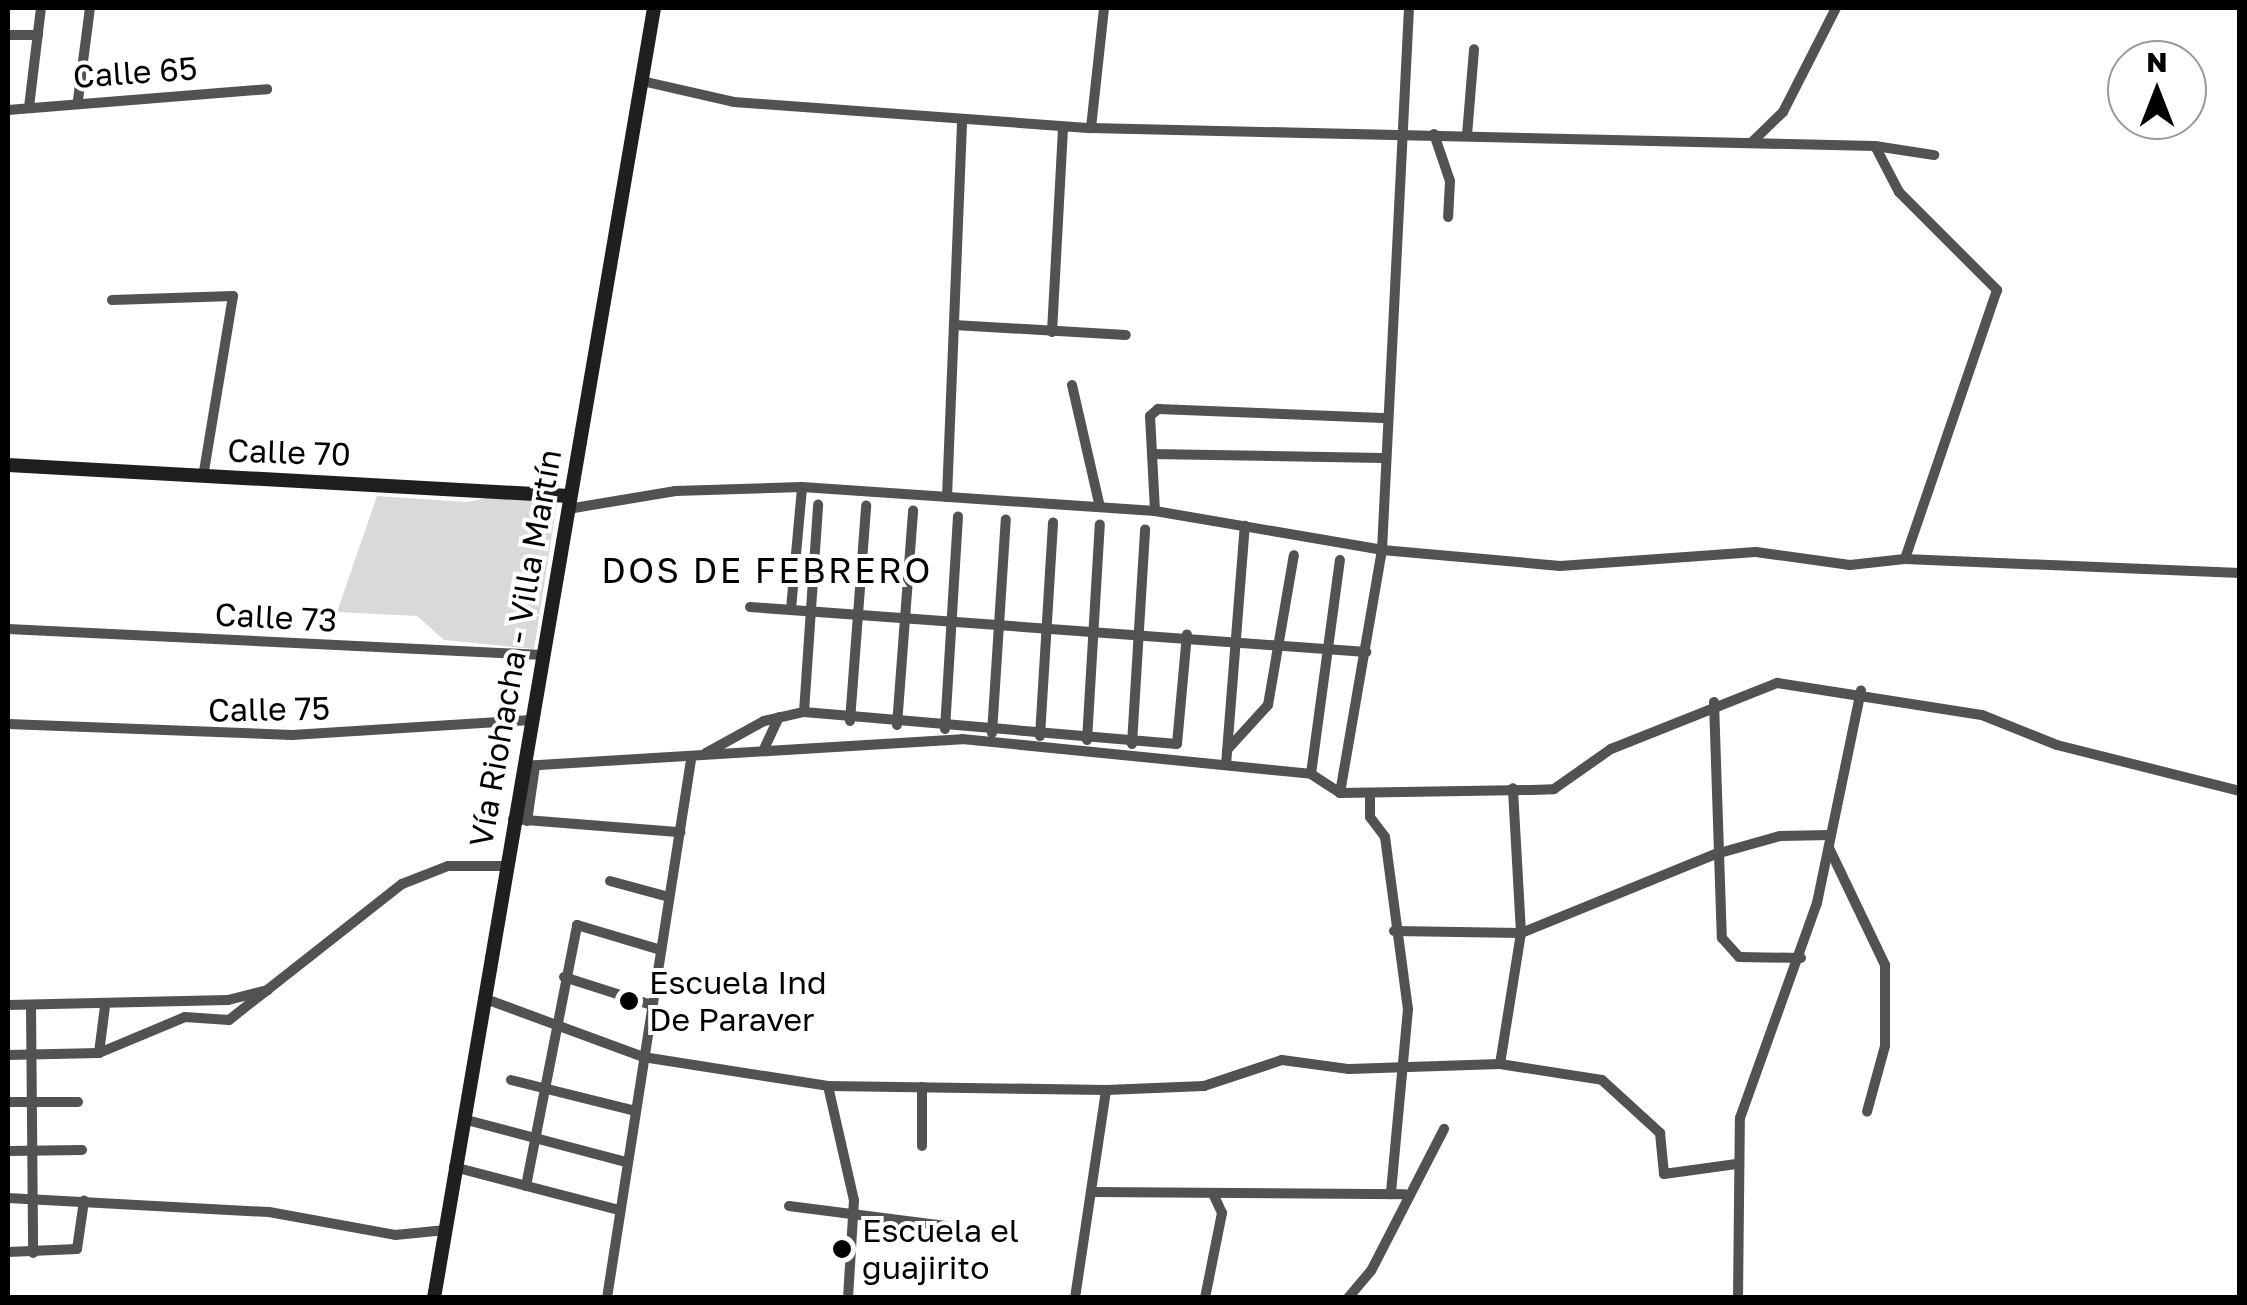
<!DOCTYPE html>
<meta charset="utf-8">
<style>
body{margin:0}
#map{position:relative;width:2247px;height:1305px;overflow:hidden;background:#fff;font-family:"Golos Text",sans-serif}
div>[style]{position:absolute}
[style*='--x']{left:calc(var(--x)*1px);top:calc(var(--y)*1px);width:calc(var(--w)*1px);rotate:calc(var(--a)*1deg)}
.green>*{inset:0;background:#d9d9d9}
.street>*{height:10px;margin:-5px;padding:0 5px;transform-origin:5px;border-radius:5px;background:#525252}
.secondary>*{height:14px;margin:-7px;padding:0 7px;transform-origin:7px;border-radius:7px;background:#1f1f1f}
.dots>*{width:28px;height:28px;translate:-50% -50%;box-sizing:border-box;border:5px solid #fff;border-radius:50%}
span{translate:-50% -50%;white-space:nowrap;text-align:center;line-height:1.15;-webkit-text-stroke:8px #fff;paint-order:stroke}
.street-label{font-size:32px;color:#000}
.poi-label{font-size:32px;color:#000}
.left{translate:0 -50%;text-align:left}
.neighbourhood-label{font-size:35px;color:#000;letter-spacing:2.5px}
.frame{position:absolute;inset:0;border:10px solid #000;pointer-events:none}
.north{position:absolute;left:2107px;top:40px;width:100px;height:100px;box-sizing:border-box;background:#fff;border:2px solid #999;border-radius:50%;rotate:0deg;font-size:28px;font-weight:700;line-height:40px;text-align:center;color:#000}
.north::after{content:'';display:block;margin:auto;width:35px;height:45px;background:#000;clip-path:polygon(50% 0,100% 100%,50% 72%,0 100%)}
</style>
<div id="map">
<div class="green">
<i style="clip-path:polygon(506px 494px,557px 503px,534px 649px,444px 640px,417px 616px,337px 612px,377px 496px,467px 502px)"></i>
</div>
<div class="street">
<i style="--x:8;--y:35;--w:30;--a:0"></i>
<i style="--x:642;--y:81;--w:94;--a:12.9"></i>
<i style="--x:734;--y:102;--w:358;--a:4.2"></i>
<i style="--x:1091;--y:128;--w:784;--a:1.32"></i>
<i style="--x:1875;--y:146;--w:60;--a:8.7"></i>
<i style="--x:78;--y:100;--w:93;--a:-82.6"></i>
<i style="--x:29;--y:107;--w:100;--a:-83.1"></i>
<i style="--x:8;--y:110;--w:260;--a:-4.6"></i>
<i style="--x:1091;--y:128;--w:121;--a:-83.8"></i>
<i style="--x:1434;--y:134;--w:50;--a:71.2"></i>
<i style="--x:1450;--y:181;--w:36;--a:93"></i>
<i style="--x:1467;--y:135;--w:86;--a:-85.3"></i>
<i style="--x:1752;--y:142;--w:43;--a:-44.1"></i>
<i style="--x:1783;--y:112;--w:117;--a:-63"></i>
<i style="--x:1875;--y:146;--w:52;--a:62.4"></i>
<i style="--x:1899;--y:192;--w:139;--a:45"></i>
<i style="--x:1997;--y:290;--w:284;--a:108.9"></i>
<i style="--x:112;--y:300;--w:121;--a:-1.9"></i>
<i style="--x:233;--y:296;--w:183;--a:99.4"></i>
<i style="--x:954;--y:325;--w:172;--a:3.3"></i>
<i style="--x:1052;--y:332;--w:205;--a:-86.9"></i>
<i style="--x:1072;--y:385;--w:125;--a:77.1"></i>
<i style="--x:1152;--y:454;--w:231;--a:1"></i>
<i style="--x:947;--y:497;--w:378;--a:-87.7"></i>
<i style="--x:568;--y:509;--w:109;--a:-9.5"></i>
<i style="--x:675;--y:491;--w:127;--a:-1.8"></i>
<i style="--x:802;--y:487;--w:354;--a:3.9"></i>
<i style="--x:1155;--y:511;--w:230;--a:9.7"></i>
<i style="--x:1382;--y:550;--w:179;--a:5.1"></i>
<i style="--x:1560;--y:566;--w:196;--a:-4.1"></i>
<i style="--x:1756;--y:552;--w:95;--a:7.9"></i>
<i style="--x:1850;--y:565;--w:55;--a:-6.2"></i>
<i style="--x:1905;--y:559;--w:335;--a:2.4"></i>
<i style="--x:1155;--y:511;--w:95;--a:-93"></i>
<i style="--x:1150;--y:416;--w:11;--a:-41"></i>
<i style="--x:1158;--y:409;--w:225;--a:2.3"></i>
<i style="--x:750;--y:607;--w:618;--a:4.18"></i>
<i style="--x:791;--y:609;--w:122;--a:-84.8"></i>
<i style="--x:8;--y:629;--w:535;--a:2.79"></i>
<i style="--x:1714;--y:702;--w:236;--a:88.1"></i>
<i style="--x:1722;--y:938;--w:25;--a:48"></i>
<i style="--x:1739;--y:957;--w:62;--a:0.9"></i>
<i style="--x:804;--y:712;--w:208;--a:-86.1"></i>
<i style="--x:850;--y:721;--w:216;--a:-85.7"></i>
<i style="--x:8;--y:724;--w:284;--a:2.2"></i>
<i style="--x:292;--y:735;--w:239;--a:-3.6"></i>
<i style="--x:897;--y:725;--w:215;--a:-85.7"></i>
<i style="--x:945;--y:729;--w:213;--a:-86.5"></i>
<i style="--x:992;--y:733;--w:214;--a:-86.3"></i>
<i style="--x:1040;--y:736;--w:214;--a:-86.5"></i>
<i style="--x:1087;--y:740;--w:216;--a:-86.6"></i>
<i style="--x:1132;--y:744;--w:215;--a:-86.5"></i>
<i style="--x:764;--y:749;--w:35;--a:-65"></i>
<i style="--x:1227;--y:750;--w:61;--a:-47.7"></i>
<i style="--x:1268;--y:705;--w:152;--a:-80.2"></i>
<i style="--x:706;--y:753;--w:66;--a:-28.9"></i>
<i style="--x:764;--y:721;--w:41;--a:-12.7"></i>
<i style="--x:804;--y:712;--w:374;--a:4.9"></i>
<i style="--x:1177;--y:744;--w:110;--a:-84.8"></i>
<i style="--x:1226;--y:765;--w:240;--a:-85.5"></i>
<i style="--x:523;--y:766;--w:440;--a:-3.5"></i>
<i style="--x:962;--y:739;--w:351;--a:5.7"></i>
<i style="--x:1311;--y:774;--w:35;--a:33"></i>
<i style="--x:1340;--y:793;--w:191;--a:-0.9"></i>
<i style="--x:1531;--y:790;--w:23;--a:-2"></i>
<i style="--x:1554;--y:789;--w:70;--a:-35.1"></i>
<i style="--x:1611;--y:749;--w:179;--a:-21.7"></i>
<i style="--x:1777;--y:683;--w:207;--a:8.9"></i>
<i style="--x:1982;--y:715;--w:81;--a:21.8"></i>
<i style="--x:2057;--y:745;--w:189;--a:14.1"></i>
<i style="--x:1311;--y:774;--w:216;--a:-82.3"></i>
<i style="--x:1340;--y:793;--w:247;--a:-80.2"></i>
<i style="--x:1382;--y:550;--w:543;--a:-87.15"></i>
<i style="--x:1370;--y:794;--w:23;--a:90"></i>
<i style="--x:1370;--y:817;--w:25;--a:53"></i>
<i style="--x:1385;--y:837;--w:174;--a:82.4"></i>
<i style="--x:1408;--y:1009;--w:186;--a:95.3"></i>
<i style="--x:513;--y:819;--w:168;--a:4.5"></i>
<i style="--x:527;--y:821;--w:56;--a:-81.7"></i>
<i style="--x:1829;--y:848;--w:130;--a:64.4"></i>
<i style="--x:1885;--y:965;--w:81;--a:90"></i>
<i style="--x:1885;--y:1046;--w:68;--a:105.3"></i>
<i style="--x:610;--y:881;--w:61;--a:15.2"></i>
<i style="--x:1394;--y:931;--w:127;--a:0.9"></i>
<i style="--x:1521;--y:933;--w:210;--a:-22.1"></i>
<i style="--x:1716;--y:854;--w:66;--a:-15.7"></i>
<i style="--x:1780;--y:836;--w:51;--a:-1.1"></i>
<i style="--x:564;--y:977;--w:92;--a:17.7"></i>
<i style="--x:483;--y:998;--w:171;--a:20.2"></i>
<i style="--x:643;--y:1057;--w:187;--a:8.9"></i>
<i style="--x:828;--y:1086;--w:278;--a:0.8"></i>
<i style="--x:1106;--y:1090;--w:98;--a:-2.3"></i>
<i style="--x:1204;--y:1086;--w:82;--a:-18.4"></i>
<i style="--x:1282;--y:1060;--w:68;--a:7.7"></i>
<i style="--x:1349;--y:1069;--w:151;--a:-1.9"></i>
<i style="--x:1500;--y:1064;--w:103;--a:8.9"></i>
<i style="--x:1602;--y:1080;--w:79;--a:42.4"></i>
<i style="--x:1660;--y:1133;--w:41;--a:84.4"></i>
<i style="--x:1664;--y:1174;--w:73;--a:-7.9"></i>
<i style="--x:8;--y:1005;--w:220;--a:-1.3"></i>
<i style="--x:228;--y:1000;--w:41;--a:-14"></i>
<i style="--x:31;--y:1006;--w:247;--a:89.5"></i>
<i style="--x:99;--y:1053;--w:47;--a:-82.7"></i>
<i style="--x:8;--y:1055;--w:91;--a:-1.3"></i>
<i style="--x:99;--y:1053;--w:93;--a:-22.7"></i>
<i style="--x:185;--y:1017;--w:44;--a:3.9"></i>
<i style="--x:229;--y:1020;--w:220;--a:-38.2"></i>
<i style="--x:402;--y:884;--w:49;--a:-21.4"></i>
<i style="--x:448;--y:866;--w:57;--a:0"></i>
<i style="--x:1500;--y:1064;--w:133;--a:-80.9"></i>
<i style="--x:1521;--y:933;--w:145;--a:-93.2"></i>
<i style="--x:511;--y:1080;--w:128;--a:14"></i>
<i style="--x:828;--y:1086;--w:117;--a:77.2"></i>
<i style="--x:854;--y:1200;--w:98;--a:93.5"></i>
<i style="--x:922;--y:1087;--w:59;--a:90"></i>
<i style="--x:8;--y:1102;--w:70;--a:0"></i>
<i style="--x:463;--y:1119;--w:169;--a:14.8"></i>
<i style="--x:8;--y:1151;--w:74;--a:-0.8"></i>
<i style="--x:454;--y:1167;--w:171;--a:14.6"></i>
<i style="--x:526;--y:1186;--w:266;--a:-78.9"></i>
<i style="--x:577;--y:925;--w:88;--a:16.6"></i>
<i style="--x:1093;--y:1192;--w:312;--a:0.4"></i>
<i style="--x:8;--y:1198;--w:261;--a:3.1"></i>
<i style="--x:269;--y:1212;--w:128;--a:10.3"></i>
<i style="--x:395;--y:1235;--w:51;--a:-5.6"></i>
<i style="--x:789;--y:1206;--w:158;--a:7.3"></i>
<i style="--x:8;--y:1252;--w:69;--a:-2.5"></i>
<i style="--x:77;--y:1249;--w:49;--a:-81.7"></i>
<i style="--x:607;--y:1298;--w:545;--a:-81.13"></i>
<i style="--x:1075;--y:1298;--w:210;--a:-81.5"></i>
<i style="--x:1205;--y:1298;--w:87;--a:-78.7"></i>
<i style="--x:1222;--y:1213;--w:21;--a:-115"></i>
<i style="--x:1348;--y:1298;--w:35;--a:-50"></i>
<i style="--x:1371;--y:1271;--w:160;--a:-62.8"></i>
<i style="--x:1738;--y:1298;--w:180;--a:-89.4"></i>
<i style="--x:1740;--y:1118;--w:228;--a:-70.3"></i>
<i style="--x:1817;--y:903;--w:217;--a:-78.3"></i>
</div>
<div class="secondary">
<i style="--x:8;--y:465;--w:562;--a:3.16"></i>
<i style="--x:434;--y:1298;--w:1309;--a:-80.32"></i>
</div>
<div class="dots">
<i style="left:629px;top:1001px;background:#000"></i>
<i style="left:842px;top:1249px;background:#000"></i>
</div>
<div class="street-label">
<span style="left:135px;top:72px;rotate:-4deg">Calle 65</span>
<span style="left:289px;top:452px;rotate:2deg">Calle 70</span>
<span style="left:276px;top:617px;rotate:3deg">Calle 73</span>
<span style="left:515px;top:648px;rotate:-80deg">Vía Riohacha - Villa Martín</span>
<span style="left:269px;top:709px;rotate:-1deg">Calle 75</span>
</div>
<div class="poi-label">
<span class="left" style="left:649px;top:1001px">Escuela Ind<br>De Paraver</span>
<span class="left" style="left:862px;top:1249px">Escuela el<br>guajirito</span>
</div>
<div class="neighbourhood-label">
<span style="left:767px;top:570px">DOS DE FEBRERO</span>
</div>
<div class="frame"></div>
<div class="north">N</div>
</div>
